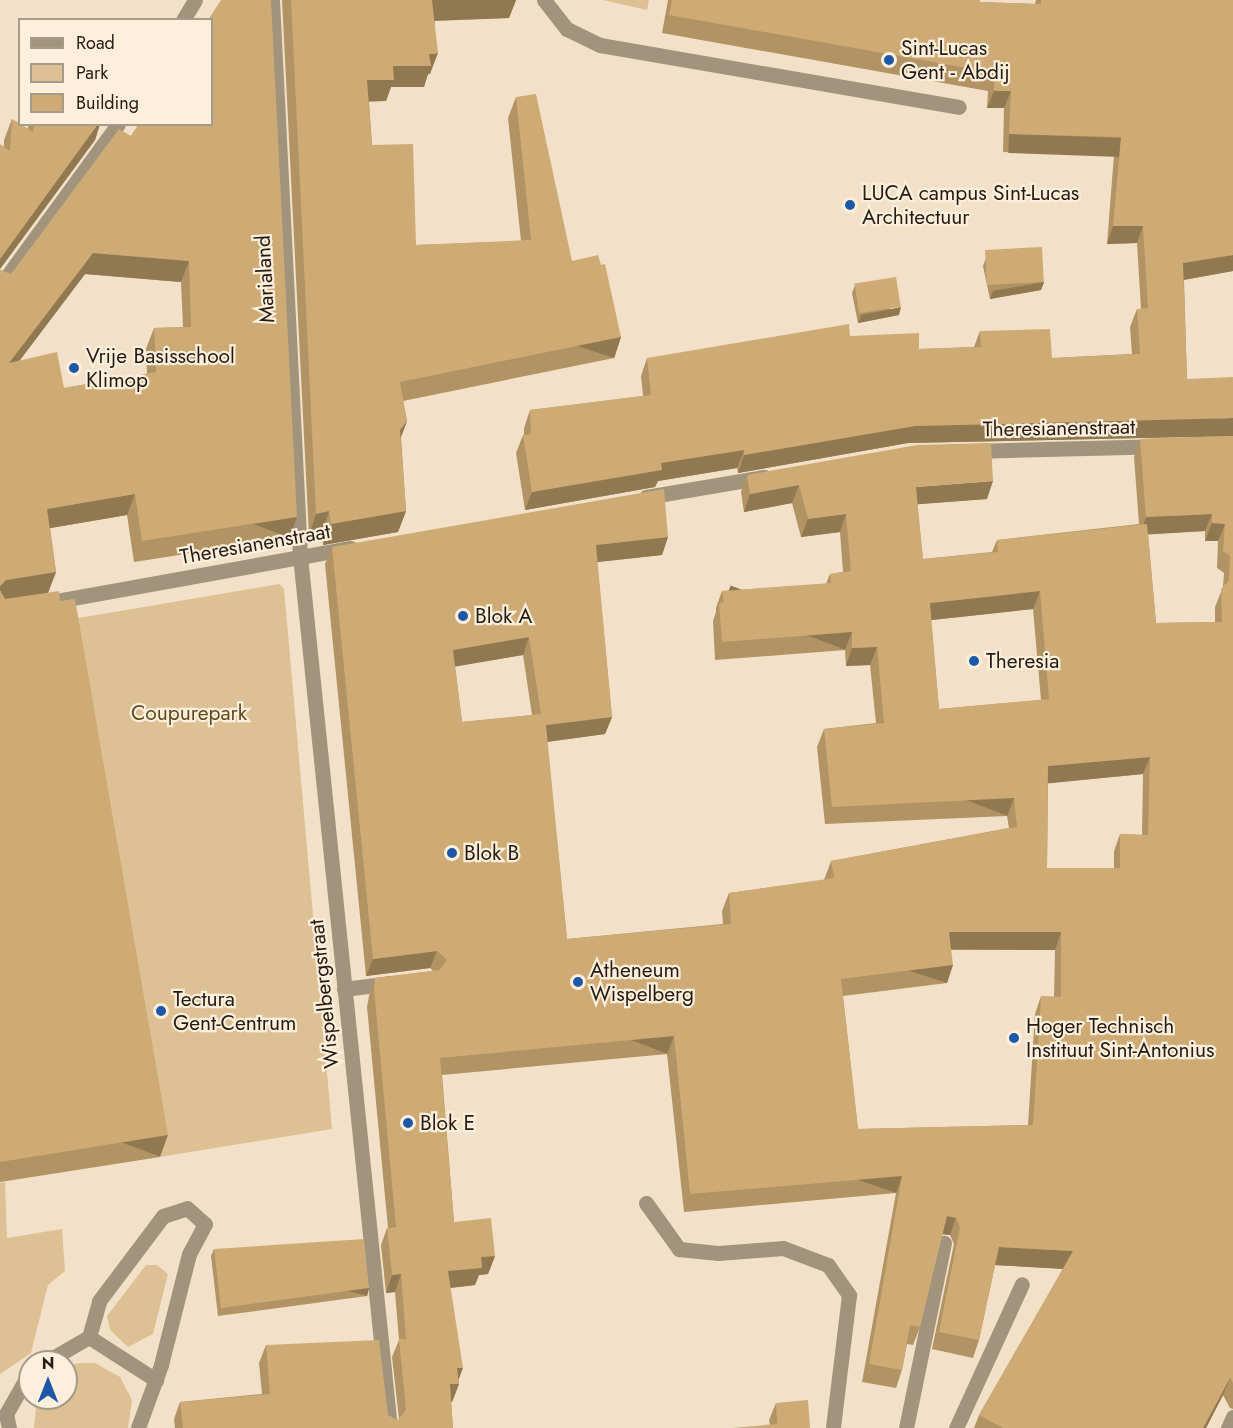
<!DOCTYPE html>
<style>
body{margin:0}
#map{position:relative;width:1233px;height:1428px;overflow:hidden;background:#f2e1c8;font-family:Jost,sans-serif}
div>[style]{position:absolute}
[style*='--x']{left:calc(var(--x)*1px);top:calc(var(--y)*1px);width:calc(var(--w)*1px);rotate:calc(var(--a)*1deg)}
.green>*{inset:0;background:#ddc093}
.minor>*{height:15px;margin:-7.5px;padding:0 7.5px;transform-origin:7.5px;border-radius:7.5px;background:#a2937c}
.wall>*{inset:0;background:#b19364}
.shaded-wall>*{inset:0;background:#907851;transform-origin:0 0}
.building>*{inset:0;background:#ceab74;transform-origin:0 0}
.dots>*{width:16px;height:16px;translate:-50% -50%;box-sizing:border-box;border:3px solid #fdefdb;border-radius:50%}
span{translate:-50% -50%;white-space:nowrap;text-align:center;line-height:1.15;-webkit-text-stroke:4.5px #fdefdb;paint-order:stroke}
.poi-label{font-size:21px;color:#221c13}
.left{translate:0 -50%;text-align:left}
.street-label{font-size:21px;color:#221c13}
.park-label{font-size:21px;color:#62491f}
.legend{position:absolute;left:18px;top:18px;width:195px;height:108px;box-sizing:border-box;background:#fdefdb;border:2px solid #a59b8b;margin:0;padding:8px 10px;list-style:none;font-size:18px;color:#221c13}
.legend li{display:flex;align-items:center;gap:12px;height:30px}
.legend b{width:30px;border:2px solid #a59b8b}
.north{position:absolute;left:18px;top:1350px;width:60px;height:60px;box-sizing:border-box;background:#fdefdb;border:2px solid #a59b8b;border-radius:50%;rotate:0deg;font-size:16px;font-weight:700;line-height:24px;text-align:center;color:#221c13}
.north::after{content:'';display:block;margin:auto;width:21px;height:27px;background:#1d57a8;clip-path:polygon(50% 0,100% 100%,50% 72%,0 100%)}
</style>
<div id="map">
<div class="green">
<i style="clip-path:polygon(603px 0,649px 0,647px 10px)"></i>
<i style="clip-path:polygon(279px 584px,284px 589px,332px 1129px,160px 1157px,67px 620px)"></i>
<i style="clip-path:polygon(5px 1182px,7px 1238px,62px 1229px,65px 1271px,48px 1285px,31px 1353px,0 1374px,0 1183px)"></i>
<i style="clip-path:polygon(146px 1265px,157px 1265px,168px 1274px,153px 1334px,128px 1347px,110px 1330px,107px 1316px)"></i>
<i style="clip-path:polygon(80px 1363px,95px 1363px,120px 1377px,132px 1400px,128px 1428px,34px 1428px,37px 1398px,66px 1398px,66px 1366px)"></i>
</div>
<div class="minor">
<i style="--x:272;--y:0;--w:557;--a:87.12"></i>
<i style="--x:300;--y:556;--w:877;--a:84.11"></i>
<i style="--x:544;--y:0;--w:37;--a:52"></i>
<i style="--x:567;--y:29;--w:37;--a:26"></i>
<i style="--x:600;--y:45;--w:364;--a:9.8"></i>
<i style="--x:183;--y:20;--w:23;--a:-59"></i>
<i style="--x:0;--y:286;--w:200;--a:-53.9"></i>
<i style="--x:972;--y:451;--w:186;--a:-1.5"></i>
<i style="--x:646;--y:497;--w:120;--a:-9.6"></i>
<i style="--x:0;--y:611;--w:356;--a:-10.2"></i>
<i style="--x:344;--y:989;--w:48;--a:-7.1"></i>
<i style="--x:646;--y:1203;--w:57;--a:54.3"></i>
<i style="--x:679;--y:1249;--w:39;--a:6"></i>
<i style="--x:718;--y:1253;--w:65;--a:-4.4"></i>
<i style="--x:783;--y:1248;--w:48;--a:20.7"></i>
<i style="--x:828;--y:1265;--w:37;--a:55"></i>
<i style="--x:849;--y:1295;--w:134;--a:96.9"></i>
<i style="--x:89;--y:1337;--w:80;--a:32.7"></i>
<i style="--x:46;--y:1362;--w:50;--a:-30.2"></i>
<i style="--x:89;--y:1337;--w:37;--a:-74"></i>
<i style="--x:99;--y:1301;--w:106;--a:-53"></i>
<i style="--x:163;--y:1216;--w:25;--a:-18"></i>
<i style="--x:187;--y:1208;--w:24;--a:42"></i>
<i style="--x:205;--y:1224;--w:34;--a:118"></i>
<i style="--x:189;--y:1254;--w:114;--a:104.2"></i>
<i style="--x:161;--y:1365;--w:67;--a:110.1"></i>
<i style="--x:9;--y:1428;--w:14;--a:-102"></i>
<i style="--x:6;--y:1414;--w:48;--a:-60.3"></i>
<i style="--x:906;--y:1428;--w:189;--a:-78.4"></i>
<i style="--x:956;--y:1428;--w:158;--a:-65.4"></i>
<i style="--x:1228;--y:1428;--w:12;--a:-66"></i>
</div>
<div class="wall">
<i style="clip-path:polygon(282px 0,516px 0,509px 18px,435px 21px,430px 74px,428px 74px,424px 87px,391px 87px,386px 101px,369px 101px,372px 145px,416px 245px,521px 241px,508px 118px,516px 97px,572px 261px,621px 337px,614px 358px,403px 401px,407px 421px,401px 437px,406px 511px,398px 532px,323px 545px,322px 533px,309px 535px)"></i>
<i style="clip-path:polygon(668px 0,980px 0,980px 2px,1035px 4px,1036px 0,1233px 0,1233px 271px,1184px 280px,1187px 379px,1233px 436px,908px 443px,738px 473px,737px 468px,658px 481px,655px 487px,525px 510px,516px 453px,523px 435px,524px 435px,524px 428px,530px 410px,643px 396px,641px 376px,647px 358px,850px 336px,919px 349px,974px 347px,980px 331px,1052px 358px,1132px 354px,1130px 327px,1137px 309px,1141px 309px,1137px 243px,1107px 244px,1114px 155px,1003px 152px,1004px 108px,987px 108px,988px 91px,662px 33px)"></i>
<i style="clip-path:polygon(12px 119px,28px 129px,28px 124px,100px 124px,95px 140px,0 269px,4px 140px)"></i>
<i style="clip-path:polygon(evenodd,139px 124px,297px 517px,289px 538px,134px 562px,127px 515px,50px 528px,56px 572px,48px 592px,160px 1157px,0 1182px,0 270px,11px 274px,131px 136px,139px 124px,85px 274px,181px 282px,183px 327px,154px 328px,146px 349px,147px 374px,64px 388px,19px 361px,85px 274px)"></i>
<i style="clip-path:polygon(986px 258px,1044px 282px,1041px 290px,990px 299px,983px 266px)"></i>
<i style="clip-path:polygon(855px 285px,899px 315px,858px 323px,852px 293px)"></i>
<i style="clip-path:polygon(evenodd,1233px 436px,1233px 1409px,1230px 1408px,1223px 1395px,1206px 1428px,974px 1428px,979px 1415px,1063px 1269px,995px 1265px,979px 1340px,973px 1358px,932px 1349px,954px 1244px,950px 1235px,942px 1234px,920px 1327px,913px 1345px,907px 1344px,902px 1370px,896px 1388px,862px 1382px,896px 1193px,684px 1212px,667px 1054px,442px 1075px,454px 1222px,495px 1256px,488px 1274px,479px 1275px,475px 1285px,450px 1288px,459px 1384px,452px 1402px,451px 1402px,453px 1428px,175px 1428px,174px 1419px,180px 1402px,262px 1394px,259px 1363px,266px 1345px,388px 1415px,398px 1420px,399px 1419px,392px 1357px,399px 1340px,395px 1292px,386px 1293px,381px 1245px,387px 1228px,388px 1228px,367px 1007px,369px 996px,375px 978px,433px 971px,430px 968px,366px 976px,325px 564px,332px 547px,668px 537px,662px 555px,597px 562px,612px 717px,605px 734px,547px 742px,567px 939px,723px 924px,722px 911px,729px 893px,824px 880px,831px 861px,1009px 828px,1007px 816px,825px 824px,817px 747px,824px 729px,876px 723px,870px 665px,846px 666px,845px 650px,715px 660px,713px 621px,716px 612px,716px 608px,722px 591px,826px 584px,830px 574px,843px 572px,840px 532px,801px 537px,792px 503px,744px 512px,741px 492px,747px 475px,987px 499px,917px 504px,923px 559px,992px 552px,997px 540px,1139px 524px,1134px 457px,1140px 439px,1233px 436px,1205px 531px,1205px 541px,1218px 541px,1217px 568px,1224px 573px,1223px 587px,1215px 607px,1215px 622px,1156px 623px,1148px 534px,1205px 531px,1233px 436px,1033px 609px,1041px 700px,939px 709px,931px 620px,1033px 609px,1233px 436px,523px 655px,532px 715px,462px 722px,455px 666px,523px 655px,1233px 436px,1143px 774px,1142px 835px,1120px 834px,1114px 851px,1114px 868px,1047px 868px,1048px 783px,1143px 774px,1233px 436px,951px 950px,1055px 950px,1054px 997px,1041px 996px,1035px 1014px,1028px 1125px,858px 1129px,843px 996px,947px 983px,951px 950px)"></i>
<i style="clip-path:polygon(214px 1249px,369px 1288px,367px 1296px,218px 1316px,211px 1256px)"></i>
<i style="clip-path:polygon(776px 1403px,810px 1428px,770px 1425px,769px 1420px)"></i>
</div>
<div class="shaded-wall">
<i style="clip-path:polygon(432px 0,516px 0,509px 18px,424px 21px)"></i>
<i style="clip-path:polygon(438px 53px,430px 74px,428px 74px,424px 87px,391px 87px,386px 101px,360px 102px,367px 80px,393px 66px,429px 54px)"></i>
<i style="clip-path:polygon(994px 91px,1011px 91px,1004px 108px,987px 108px)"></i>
<i style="clip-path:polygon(98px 124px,100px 124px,95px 140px,0 269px,0 259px)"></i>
<i style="left:1009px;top:134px;width:112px;height:19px;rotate:2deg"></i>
<i style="clip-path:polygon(1113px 226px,1143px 226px,1137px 243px,1107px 244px)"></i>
<i style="clip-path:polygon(93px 253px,189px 261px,181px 282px,85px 274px,2px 384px,9px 363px)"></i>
<i style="clip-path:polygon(1233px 255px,1233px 271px,1177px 281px,1183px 263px)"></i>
<i style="clip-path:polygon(1044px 282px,1041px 290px,990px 299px,993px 291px)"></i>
<i style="clip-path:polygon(901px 307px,899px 315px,858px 323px,861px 315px)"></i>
<i style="left:621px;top:337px;width:22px;height:226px;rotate:108deg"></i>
<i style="clip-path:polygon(1233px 418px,1233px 436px,908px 443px,738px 473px,744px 455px,915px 426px)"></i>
<i style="clip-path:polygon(407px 421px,399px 442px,400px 430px)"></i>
<i style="clip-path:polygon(744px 450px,737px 468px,658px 481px,655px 487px,525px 510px,532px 492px,661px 463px)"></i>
<i style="clip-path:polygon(993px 481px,987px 499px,909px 505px,916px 487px)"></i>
<i style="clip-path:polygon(799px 485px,792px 503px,744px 512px,750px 494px)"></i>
<i style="clip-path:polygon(135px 494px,127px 515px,39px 530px,47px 509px)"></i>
<i style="clip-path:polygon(329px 511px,322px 533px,309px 535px,316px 514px)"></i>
<i style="clip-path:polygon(406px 511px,398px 532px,323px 545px,331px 524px)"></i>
<i style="clip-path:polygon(846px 514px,840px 532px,801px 537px,808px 519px)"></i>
<i style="clip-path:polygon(1212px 514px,1205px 531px,1140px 535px,1146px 517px)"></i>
<i style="left:297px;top:517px;width:22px;height:157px;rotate:111deg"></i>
<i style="clip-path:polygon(1212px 523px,1225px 524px,1218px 541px,1205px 541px)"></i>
<i style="clip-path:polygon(668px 537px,662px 555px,589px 563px,596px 545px)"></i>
<i style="clip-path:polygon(56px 572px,48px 593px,0 601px,0 586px,6px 580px)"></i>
<i style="clip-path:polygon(1040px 591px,1033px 609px,923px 621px,930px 603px)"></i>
<i style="left:852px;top:632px;width:19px;height:130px;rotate:111deg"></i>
<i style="clip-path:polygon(529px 637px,523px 655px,447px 668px,453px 650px)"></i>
<i style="clip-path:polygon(877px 647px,870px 665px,846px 666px,852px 648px)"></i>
<i style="clip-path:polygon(612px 717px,605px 734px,539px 743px,546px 725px)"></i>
<i style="clip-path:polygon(1150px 757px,1143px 774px,1042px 784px,1048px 766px)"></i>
<i style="left:1014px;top:798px;width:19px;height:182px;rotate:111deg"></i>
<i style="clip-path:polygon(949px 932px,1061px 932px,1055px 950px,943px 949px)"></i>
<i style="clip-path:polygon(437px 951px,430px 968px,366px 976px,373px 959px)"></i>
<i style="left:953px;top:965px;width:19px;height:113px;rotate:108deg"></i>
<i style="left:674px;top:1036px;width:19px;height:235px;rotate:111deg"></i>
<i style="left:168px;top:1135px;width:23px;height:170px;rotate:110deg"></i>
<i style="left:902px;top:1176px;width:18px;height:213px;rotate:109deg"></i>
<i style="clip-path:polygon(947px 1216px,956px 1218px,950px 1235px,940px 1234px)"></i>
<i style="clip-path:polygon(999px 1247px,1073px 1251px,1066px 1269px,993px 1265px)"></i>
<i style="clip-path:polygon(495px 1256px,488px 1274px,479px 1275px,475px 1285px,441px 1289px,448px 1271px,481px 1257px)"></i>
<i style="clip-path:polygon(401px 1274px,395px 1292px,386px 1293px,392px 1275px)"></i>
<i style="left:369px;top:1288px;width:8px;height:149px;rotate:104deg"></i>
<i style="clip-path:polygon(457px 1368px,463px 1368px,457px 1384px,459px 1384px,452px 1402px,443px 1402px,450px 1384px)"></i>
<i style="clip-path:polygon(1230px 1378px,1223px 1395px,1206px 1428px,1203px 1428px)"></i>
</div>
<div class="building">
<i style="clip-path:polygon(evenodd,221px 0,271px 0,297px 517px,142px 541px,135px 494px,47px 509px,56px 572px,6px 580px,0 586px,0 270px,11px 274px,119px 129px,131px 136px,139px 124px,212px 124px,212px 20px,208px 20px,221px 0,93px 253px,189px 261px,191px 327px,154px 328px,156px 372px,64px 388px,57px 352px,9px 363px,93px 253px)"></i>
<i style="clip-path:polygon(291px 0,432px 0,438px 53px,429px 54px,431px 66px,393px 66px,394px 80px,367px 80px,372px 145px,413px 144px,416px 245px,531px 240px,516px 97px,536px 94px,572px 261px,598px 255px,601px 265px,605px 264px,621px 337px,400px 382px,407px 421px,400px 430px,406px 511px,331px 524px,329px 511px,316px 514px)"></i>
<i style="clip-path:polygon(672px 0,980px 0,980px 2px,1041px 4px,1041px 0,1233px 0,1233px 255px,1183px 263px,1187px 379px,1233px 377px,1233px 418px,915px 426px,744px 455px,744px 450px,661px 463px,662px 470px,532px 492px,523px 435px,531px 434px,530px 410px,651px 395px,647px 358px,849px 324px,850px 336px,919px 333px,919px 349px,981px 347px,980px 331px,1050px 329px,1052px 358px,1140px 354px,1137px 309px,1148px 308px,1143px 226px,1113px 226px,1121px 137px,1009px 134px,1011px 91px,994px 91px,995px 73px,669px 15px)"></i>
<i style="clip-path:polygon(12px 119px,20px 124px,33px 132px,34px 124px,98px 124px,0 259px,0 144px,10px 151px)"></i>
<i style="left:1042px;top:247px;width:35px;height:57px;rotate:87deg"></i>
<i style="left:896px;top:277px;width:30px;height:42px;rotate:81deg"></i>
<i style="clip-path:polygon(evenodd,1233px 436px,1233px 1383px,1230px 1378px,1203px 1428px,1003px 1428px,979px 1415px,1073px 1251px,999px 1247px,979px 1340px,939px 1332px,960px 1227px,956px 1218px,947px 1216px,920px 1327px,910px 1325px,902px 1370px,869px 1364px,902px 1176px,690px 1194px,674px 1036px,440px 1058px,454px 1222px,491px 1218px,495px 1256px,481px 1257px,482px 1268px,448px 1271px,463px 1368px,457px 1368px,459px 1384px,450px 1384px,453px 1428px,183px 1428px,180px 1402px,270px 1394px,266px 1345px,379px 1340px,388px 1415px,398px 1420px,406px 1410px,399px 1339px,406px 1339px,401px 1274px,392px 1275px,387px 1228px,396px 1227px,374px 989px,375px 978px,439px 970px,447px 960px,437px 951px,373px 959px,332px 547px,664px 489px,668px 537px,596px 545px,612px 717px,546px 725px,567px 939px,731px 924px,729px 893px,834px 878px,831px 861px,1017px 827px,1014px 798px,832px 807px,824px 729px,884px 723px,877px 647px,852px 648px,852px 632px,722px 642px,719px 604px,724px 602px,722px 591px,831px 583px,830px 574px,851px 571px,846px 514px,808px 519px,799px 485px,750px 494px,747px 475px,917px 445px,991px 443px,993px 481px,916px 487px,923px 559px,998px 552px,997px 540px,1147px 524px,1156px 623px,1222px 622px,1221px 589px,1229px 580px,1230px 556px,1223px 551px,1225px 524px,1212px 523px,1212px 514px,1146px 517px,1140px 439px,1233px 436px,1040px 591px,1049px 699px,939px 709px,930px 603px,1040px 591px,1233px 436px,529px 637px,541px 714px,462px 722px,453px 650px,529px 637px,1233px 436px,1150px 757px,1148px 835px,1120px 834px,1120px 868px,1047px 868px,1048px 766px,1150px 757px,1233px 436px,949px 932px,1061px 932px,1061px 997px,1041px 996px,1033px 1125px,858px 1129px,841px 979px,953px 965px,949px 932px)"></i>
<i style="clip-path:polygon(0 590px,5px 599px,59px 591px,60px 601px,75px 599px,168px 1135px,0 1162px)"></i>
<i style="clip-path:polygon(364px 1239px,369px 1288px,221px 1308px,214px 1249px)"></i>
<i style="clip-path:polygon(808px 1400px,810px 1428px,732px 1428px,777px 1424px,776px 1403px)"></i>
</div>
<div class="dots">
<i style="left:889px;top:60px;background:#1d57a8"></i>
<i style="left:850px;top:205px;background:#1d57a8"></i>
<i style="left:74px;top:368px;background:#1d57a8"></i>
<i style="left:463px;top:616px;background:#1d57a8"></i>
<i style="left:974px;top:661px;background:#1d57a8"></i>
<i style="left:452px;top:853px;background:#1d57a8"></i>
<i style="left:578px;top:982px;background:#1d57a8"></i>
<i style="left:161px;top:1011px;background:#1d57a8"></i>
<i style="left:1014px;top:1038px;background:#1d57a8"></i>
<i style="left:408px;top:1123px;background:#1d57a8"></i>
</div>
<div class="poi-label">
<span class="left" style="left:901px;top:60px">Sint-Lucas<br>Gent - Abdij</span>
<span class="left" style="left:862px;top:205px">LUCA campus Sint-Lucas<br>Architectuur</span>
<span class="left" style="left:86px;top:368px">Vrije Basisschool<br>Klimop</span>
<span class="left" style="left:475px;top:616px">Blok A</span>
<span class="left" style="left:986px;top:661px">Theresia</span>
<span class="left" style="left:464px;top:853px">Blok B</span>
<span class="left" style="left:590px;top:982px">Atheneum<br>Wispelberg</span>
<span class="left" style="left:173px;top:1011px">Tectura<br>Gent-Centrum</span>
<span class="left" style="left:1026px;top:1038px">Hoger Technisch<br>Instituut Sint-Antonius</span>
<span class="left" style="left:420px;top:1123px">Blok E</span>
</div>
<div class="street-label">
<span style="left:265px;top:279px;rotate:-93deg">Marialand</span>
<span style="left:1059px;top:428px;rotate:-1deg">Theresianenstraat</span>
<span style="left:255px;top:544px;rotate:-10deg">Theresianenstraat</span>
<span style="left:324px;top:994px;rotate:-96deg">Wispelbergstraat</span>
</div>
<div class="park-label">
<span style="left:189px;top:713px">Coupurepark</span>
</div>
<ul class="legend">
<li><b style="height:8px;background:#a2937c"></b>Road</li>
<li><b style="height:16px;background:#ddc093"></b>Park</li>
<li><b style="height:16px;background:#ceab74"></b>Building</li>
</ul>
<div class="north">N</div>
</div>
